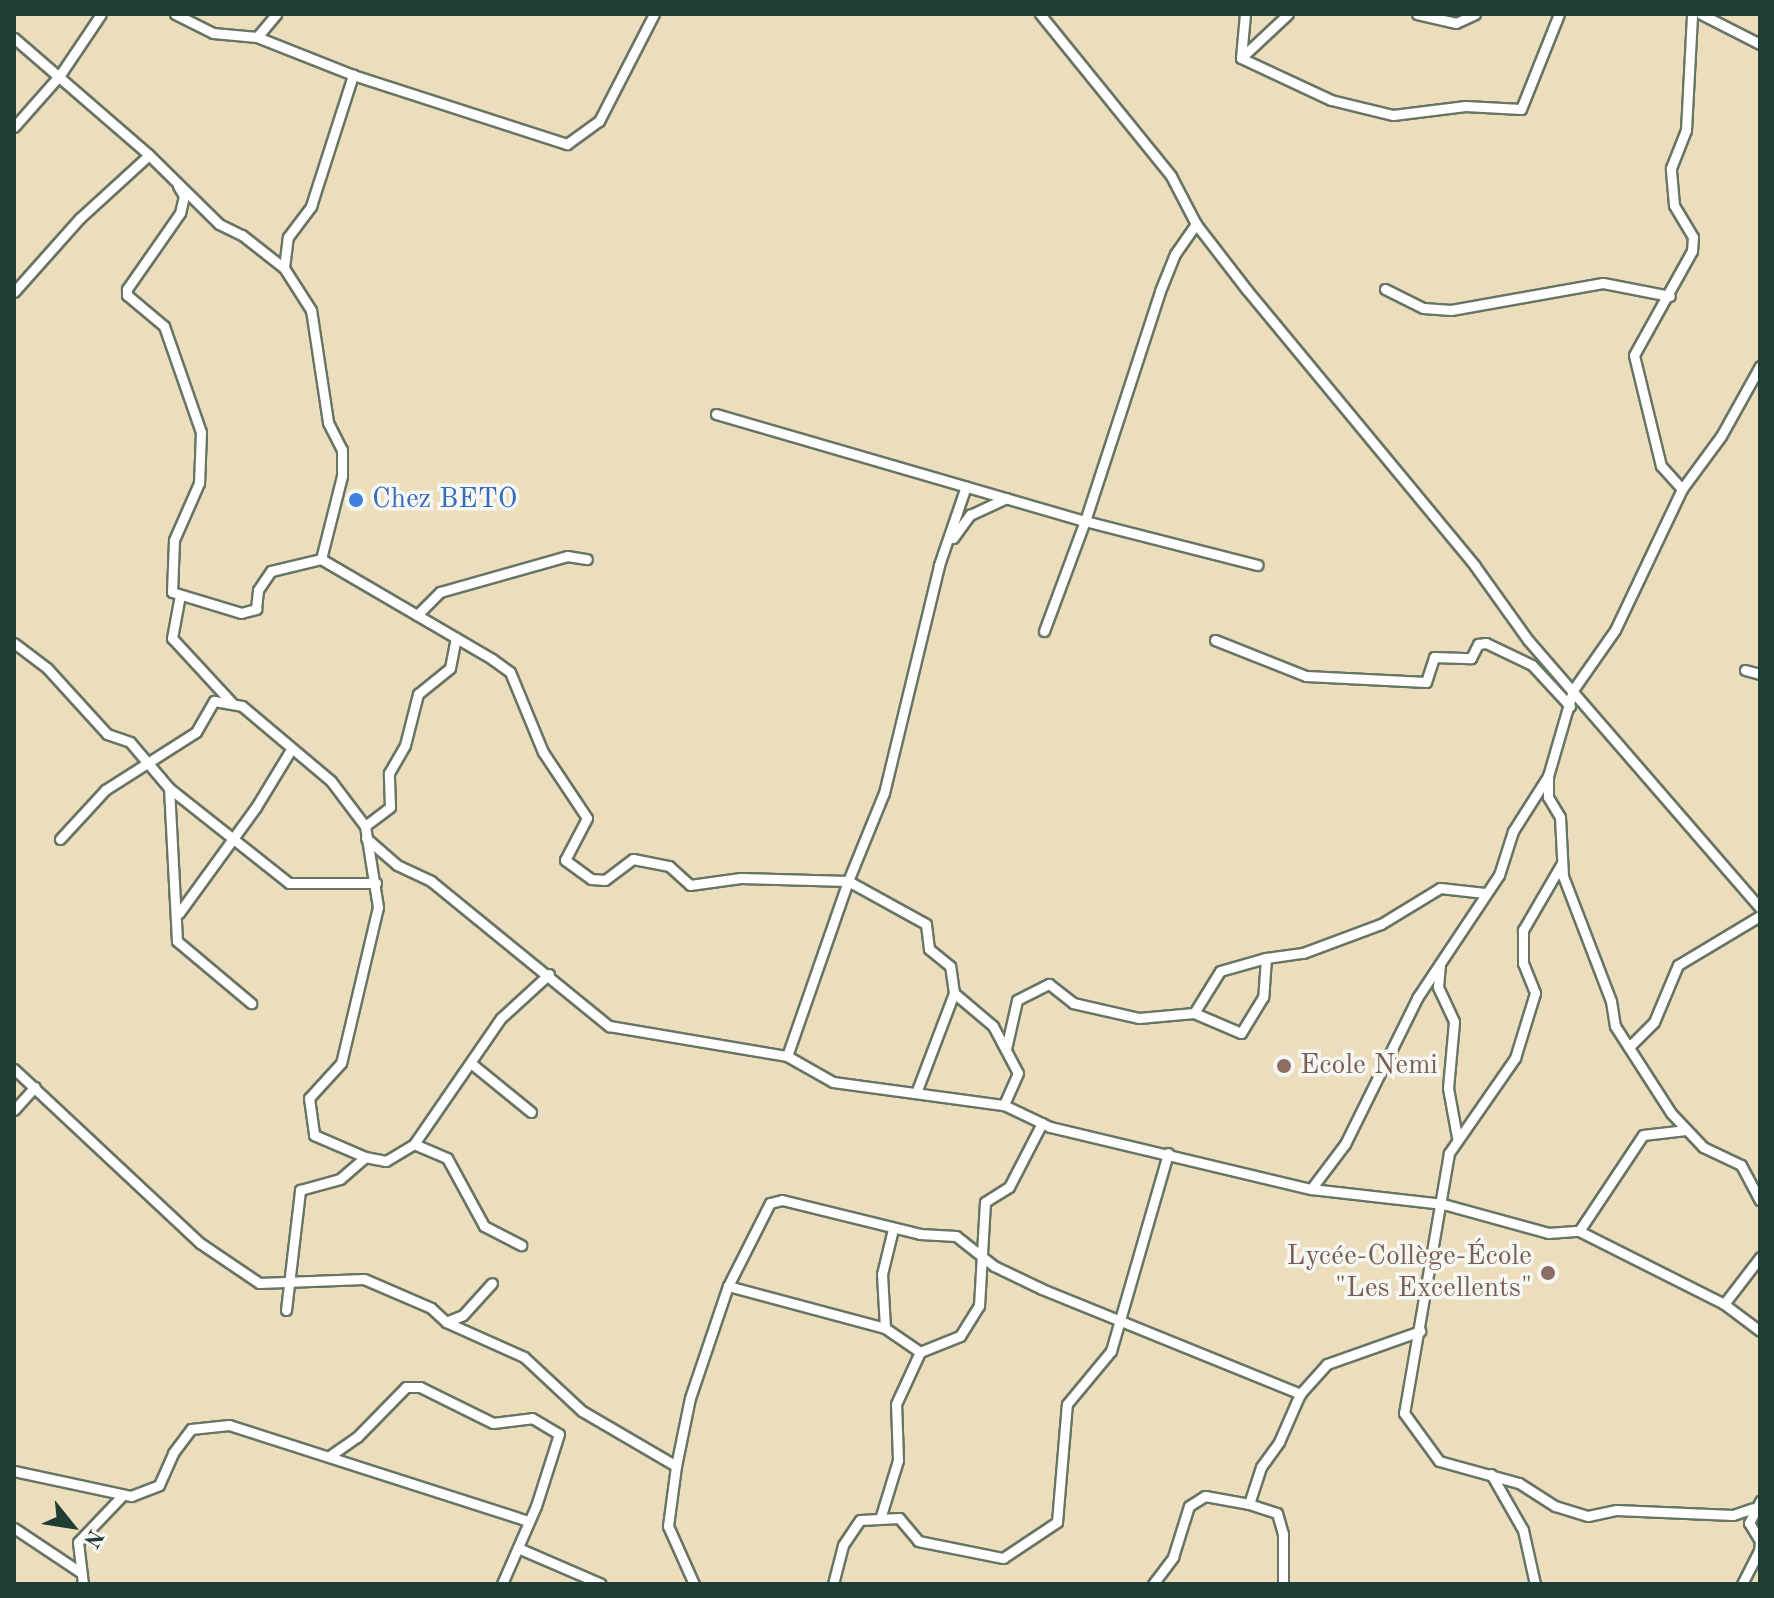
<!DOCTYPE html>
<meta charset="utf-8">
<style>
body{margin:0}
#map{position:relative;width:1774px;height:1598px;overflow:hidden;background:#ecdebc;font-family:"Old Standard TT",serif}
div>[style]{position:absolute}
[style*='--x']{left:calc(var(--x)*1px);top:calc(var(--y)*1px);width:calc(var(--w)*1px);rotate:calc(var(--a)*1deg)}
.roads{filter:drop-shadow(2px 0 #677564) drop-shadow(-2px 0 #677564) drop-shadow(0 2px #677564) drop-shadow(0 -2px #677564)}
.minor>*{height:9px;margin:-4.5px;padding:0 4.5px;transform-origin:4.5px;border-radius:4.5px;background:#fff}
.dots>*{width:22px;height:22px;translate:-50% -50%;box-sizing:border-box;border:4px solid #f6f6f2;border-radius:50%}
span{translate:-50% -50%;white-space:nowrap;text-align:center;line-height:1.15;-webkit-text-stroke:7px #f6f6f2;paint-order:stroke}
.shop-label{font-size:28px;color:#366cbe}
.left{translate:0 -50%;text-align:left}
.education-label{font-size:28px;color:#785e54}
.right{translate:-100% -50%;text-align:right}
.frame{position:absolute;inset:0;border:16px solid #1f3d34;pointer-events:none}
.north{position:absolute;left:32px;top:1486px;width:80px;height:80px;-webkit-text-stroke:6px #f6f6f2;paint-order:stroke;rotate:120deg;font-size:22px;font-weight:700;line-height:32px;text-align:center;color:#1f3d34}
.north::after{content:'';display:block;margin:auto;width:28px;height:36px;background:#1f3d34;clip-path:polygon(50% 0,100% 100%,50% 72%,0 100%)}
</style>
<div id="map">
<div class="roads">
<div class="minor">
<i style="--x:175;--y:14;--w:42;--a:26.6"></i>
<i style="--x:213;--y:33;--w:44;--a:5.2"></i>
<i style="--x:257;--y:37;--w:103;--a:21.6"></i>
<i style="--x:353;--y:75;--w:225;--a:17.9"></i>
<i style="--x:567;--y:144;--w:39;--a:-36"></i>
<i style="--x:599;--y:121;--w:120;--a:-62.8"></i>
<i style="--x:1040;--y:14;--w:208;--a:51"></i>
<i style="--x:1171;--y:176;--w:54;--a:62.5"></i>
<i style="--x:1196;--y:224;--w:83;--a:52.3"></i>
<i style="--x:1247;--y:290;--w:358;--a:50.4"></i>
<i style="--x:1475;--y:566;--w:91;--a:54.4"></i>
<i style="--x:1528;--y:640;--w:354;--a:49.1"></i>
<i style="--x:1245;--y:14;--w:44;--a:95.2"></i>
<i style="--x:1241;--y:58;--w:64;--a:-43.1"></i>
<i style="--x:1417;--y:14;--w:40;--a:13"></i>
<i style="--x:1456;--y:23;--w:21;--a:-25"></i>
<i style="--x:1701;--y:14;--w:66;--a:27"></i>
<i style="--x:257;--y:37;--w:30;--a:-50"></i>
<i style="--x:14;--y:38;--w:179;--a:40.9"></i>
<i style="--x:149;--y:155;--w:98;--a:44.6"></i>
<i style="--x:219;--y:224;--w:25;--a:26"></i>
<i style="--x:242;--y:235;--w:53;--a:38.2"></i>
<i style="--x:1241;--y:58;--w:99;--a:25"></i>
<i style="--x:1331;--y:100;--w:64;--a:13.6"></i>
<i style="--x:1393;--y:115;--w:73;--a:-7.1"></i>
<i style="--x:1465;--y:106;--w:56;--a:3.1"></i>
<i style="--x:1521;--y:109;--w:102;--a:-68.2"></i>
<i style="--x:14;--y:127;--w:69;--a:-48.5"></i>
<i style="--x:60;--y:75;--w:73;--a:-56.1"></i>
<i style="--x:178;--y:186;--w:12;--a:59"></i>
<i style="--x:184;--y:196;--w:17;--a:103"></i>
<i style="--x:180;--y:213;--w:93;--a:124.9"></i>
<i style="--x:127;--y:289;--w:6;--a:90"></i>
<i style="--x:127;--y:295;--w:48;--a:40"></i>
<i style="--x:164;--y:326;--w:112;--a:70.8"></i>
<i style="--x:201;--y:432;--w:51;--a:92.2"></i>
<i style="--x:199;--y:483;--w:62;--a:113.7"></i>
<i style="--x:174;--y:540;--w:52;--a:92.2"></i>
<i style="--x:172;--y:592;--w:72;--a:16.9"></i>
<i style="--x:241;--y:613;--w:16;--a:-15"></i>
<i style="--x:256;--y:609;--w:19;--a:-84"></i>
<i style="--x:258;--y:590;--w:23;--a:-56"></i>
<i style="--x:271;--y:571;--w:51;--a:-13.5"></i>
<i style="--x:321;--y:559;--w:198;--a:30.3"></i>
<i style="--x:492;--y:659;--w:22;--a:36"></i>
<i style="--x:510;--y:672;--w:87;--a:67.6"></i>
<i style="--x:543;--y:752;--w:79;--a:56.3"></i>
<i style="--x:587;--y:818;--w:47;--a:117.6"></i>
<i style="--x:565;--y:860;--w:32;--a:36"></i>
<i style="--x:591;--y:879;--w:14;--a:4"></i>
<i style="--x:605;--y:880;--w:35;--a:-37"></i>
<i style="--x:633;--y:859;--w:37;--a:11"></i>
<i style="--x:669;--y:866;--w:28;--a:42"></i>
<i style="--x:690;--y:885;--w:51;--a:-7.8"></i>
<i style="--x:741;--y:878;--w:107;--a:1.6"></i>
<i style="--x:848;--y:881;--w:185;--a:109.2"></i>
<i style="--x:1385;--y:289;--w:42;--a:26.6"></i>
<i style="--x:1423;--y:308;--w:28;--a:4"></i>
<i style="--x:1451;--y:310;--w:154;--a:-10.1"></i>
<i style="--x:1603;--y:283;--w:68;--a:11"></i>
<i style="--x:14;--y:292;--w:99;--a:-48.3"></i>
<i style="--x:80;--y:218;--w:93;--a:-42.4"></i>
<i style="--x:1760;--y:366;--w:80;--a:119.1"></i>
<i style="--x:1721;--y:436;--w:66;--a:126.3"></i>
<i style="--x:1682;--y:489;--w:156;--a:115.4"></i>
<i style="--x:1615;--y:630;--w:73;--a:125"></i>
<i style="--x:1573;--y:690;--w:90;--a:106.2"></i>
<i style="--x:1548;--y:776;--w:21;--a:90"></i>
<i style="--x:1548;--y:797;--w:23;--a:59"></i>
<i style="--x:1560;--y:817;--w:59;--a:87.1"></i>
<i style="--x:1563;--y:876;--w:134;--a:69"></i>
<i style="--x:1611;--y:1001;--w:25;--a:81"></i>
<i style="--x:1615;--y:1026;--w:103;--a:57.2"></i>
<i style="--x:1671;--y:1113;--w:47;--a:46.7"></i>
<i style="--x:1703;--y:1147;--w:42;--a:25.3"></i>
<i style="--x:1741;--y:1165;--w:40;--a:62"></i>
<i style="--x:716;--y:414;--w:384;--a:16.2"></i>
<i style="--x:1085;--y:521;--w:242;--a:-71.9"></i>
<i style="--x:1160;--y:291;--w:40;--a:-68"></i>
<i style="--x:1175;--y:254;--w:37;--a:-55"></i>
<i style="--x:1682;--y:489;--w:31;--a:-132"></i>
<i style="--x:1661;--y:466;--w:114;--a:-103.7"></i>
<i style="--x:1634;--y:355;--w:119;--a:-60.9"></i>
<i style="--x:1692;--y:251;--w:14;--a:-86"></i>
<i style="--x:1693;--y:237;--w:37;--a:-121"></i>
<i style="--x:1674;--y:205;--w:37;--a:-95"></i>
<i style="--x:1671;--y:168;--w:41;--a:-68.5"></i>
<i style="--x:1686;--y:130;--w:116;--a:-87"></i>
<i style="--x:953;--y:538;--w:29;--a:-54"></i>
<i style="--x:970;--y:515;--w:40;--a:-25"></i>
<i style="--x:321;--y:559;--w:86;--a:-75.8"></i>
<i style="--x:342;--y:476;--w:26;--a:-90"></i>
<i style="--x:342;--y:450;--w:31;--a:-117"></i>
<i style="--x:328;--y:422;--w:113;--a:-98.6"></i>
<i style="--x:311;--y:310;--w:50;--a:-122.7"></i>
<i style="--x:284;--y:268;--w:31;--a:-83"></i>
<i style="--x:288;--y:237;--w:39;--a:-53"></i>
<i style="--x:311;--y:206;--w:138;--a:-72.2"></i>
<i style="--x:180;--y:595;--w:44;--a:100.5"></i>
<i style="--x:172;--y:638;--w:88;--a:47.3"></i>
<i style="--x:417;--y:615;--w:33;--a:-45"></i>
<i style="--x:440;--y:592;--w:132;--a:-15.8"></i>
<i style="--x:567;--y:556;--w:20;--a:9"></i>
<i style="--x:1044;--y:631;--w:117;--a:-69.6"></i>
<i style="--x:1085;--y:521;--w:178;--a:14.3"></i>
<i style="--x:1215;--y:640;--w:98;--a:21.6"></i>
<i style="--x:1306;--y:676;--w:120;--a:2.9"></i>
<i style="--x:1426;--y:682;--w:26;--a:-72"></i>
<i style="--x:1434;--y:657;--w:37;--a:2"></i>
<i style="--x:1471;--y:658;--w:16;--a:-63"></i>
<i style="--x:1478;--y:644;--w:8;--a:-7"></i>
<i style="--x:1486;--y:643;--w:51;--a:25.6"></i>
<i style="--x:1532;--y:665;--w:56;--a:47.2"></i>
<i style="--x:14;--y:643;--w:41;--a:37.1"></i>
<i style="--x:47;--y:668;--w:89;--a:47.7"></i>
<i style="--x:107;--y:734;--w:24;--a:19"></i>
<i style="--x:130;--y:742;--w:60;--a:49.7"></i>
<i style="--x:169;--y:788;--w:153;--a:87"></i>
<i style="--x:177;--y:941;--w:97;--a:40"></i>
<i style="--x:1745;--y:670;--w:16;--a:15"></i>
<i style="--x:169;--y:788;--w:153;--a:38.4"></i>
<i style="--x:289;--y:883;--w:87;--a:0"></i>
<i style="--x:365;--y:826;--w:31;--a:-37"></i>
<i style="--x:390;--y:807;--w:34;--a:-92"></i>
<i style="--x:389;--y:773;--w:32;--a:-60"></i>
<i style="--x:405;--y:745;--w:53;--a:-75.7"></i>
<i style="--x:418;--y:694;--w:41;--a:-39.1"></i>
<i style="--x:450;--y:668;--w:31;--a:-79"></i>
<i style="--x:366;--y:838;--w:41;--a:41.1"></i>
<i style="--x:397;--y:865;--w:38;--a:25"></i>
<i style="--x:431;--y:881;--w:230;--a:39.2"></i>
<i style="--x:609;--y:1026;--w:181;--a:9.6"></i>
<i style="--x:787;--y:1056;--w:53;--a:29.5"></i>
<i style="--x:833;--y:1082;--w:173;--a:7.7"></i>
<i style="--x:1004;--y:1105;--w:51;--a:25.6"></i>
<i style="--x:1050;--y:1127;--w:268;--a:13.4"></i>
<i style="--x:1311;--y:1189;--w:133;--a:6.5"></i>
<i style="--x:1443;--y:1204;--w:109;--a:15.4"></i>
<i style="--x:1548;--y:1233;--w:31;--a:-4"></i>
<i style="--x:1579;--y:1231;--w:162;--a:26.7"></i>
<i style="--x:1724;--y:1304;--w:45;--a:36.9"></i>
<i style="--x:60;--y:839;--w:67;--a:-47.4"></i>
<i style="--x:105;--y:790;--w:108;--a:-32.5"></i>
<i style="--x:196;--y:732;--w:36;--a:-60"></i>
<i style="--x:214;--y:701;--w:28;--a:10"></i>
<i style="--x:242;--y:706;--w:116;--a:40.1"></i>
<i style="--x:331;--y:781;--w:56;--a:52.9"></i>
<i style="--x:365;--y:826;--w:82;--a:80.9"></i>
<i style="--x:378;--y:907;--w:160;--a:103.3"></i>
<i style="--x:341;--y:1063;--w:47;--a:132.4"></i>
<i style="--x:309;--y:1098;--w:37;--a:82"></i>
<i style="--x:314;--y:1135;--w:56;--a:23.3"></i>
<i style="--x:365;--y:1157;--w:21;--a:11"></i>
<i style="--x:386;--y:1161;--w:33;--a:-31"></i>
<i style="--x:414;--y:1144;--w:153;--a:-55.4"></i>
<i style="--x:501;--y:1018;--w:65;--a:-42.5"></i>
<i style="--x:1562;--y:863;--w:78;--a:120.2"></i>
<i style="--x:1523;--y:930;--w:33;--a:90"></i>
<i style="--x:1523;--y:963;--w:32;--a:68"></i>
<i style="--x:1535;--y:993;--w:68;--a:107.1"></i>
<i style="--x:1515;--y:1058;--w:116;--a:124.8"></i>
<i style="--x:1449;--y:1153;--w:264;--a:99.8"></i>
<i style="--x:1404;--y:1413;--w:59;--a:53.9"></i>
<i style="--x:1439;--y:1461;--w:83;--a:15.4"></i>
<i style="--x:1519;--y:1483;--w:43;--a:32.6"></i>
<i style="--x:1555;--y:1506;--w:34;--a:17"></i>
<i style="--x:1588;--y:1516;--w:29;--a:-12"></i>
<i style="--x:1616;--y:1510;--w:117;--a:2.4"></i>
<i style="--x:1733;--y:1515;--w:21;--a:-19"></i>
<i style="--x:179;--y:913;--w:131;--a:-54"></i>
<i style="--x:256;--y:807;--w:66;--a:-58.7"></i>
<i style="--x:1266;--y:958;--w:39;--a:94"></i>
<i style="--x:1263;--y:997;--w:42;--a:121.4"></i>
<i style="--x:1241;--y:1033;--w:51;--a:-156.9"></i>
<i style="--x:1194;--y:1013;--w:49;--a:-58.2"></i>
<i style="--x:1220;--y:971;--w:48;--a:-15.8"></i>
<i style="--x:1266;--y:958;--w:37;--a:-8"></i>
<i style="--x:1303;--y:953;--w:83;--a:-20.4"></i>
<i style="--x:1381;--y:924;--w:69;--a:-31.4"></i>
<i style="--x:1440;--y:888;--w:45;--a:6.3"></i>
<i style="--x:1440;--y:964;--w:23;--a:95"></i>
<i style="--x:1438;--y:987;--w:38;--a:65"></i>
<i style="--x:1454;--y:1022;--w:66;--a:95.2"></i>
<i style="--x:1448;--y:1088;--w:50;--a:79.6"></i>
<i style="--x:954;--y:993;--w:51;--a:40.2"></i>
<i style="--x:993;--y:1026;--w:53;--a:62"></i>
<i style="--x:1018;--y:1073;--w:35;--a:114"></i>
<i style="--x:1630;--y:1046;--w:34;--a:-45"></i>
<i style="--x:1654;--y:1022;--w:62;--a:-67.2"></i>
<i style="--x:1678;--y:965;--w:96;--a:-30.9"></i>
<i style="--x:1006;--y:1049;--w:50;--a:-77.3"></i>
<i style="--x:1017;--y:1000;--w:36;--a:-27"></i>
<i style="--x:1049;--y:984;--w:31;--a:38"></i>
<i style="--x:1073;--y:1003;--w:68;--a:12.8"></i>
<i style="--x:1139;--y:1018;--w:55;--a:-5.2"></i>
<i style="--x:472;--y:1064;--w:76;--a:39.1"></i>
<i style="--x:14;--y:1069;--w:255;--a:43.1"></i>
<i style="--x:200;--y:1243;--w:71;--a:34.1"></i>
<i style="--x:259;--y:1283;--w:105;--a:-2.2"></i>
<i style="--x:364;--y:1279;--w:73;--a:23.4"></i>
<i style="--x:431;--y:1308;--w:21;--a:43"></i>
<i style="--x:446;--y:1322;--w:18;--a:-22"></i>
<i style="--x:463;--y:1315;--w:43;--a:-47.8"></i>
<i style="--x:916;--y:1093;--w:107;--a:-69.2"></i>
<i style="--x:954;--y:993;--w:27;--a:-98"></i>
<i style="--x:950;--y:966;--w:27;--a:-141"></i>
<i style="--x:929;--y:949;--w:25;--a:-97"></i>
<i style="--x:926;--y:924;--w:89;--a:-151.1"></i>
<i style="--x:848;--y:881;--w:95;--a:-67.8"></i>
<i style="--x:884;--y:793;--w:235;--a:-76.4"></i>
<i style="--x:939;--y:565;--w:83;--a:-71.1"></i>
<i style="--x:14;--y:1110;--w:31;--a:-48"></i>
<i style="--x:414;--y:1144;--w:36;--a:23"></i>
<i style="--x:447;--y:1158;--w:77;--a:61.4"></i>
<i style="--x:484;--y:1226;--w:42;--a:27.2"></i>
<i style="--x:1311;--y:1189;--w:56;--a:-52.9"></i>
<i style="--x:1345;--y:1144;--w:163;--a:-63.7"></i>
<i style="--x:1417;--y:998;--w:148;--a:-56.3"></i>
<i style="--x:1499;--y:875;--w:46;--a:-72.3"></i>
<i style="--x:1513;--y:831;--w:65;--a:-57.5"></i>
<i style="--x:893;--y:1229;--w:46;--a:103.7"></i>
<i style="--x:882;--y:1274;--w:54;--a:86.8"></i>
<i style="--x:885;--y:1328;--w:42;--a:34.4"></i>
<i style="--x:1579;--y:1231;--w:115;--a:-56.3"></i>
<i style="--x:1643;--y:1135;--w:43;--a:-6.6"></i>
<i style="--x:728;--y:1286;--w:163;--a:15"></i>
<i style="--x:1724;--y:1304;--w:59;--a:-52.5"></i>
<i style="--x:286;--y:1310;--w:121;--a:-83.3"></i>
<i style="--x:300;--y:1190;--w:41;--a:-15.4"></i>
<i style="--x:340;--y:1179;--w:33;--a:-41"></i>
<i style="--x:448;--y:1323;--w:83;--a:24.1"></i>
<i style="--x:524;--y:1357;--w:79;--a:43"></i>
<i style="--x:582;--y:1411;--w:109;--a:30.3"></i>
<i style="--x:331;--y:1455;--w:32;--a:-35"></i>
<i style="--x:357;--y:1437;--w:70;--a:-45.6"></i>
<i style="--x:406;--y:1387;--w:14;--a:0"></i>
<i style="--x:420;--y:1387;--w:81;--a:26.3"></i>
<i style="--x:493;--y:1423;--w:39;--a:-7"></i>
<i style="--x:532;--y:1418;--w:31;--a:31"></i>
<i style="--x:559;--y:1434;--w:76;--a:107.7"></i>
<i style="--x:536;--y:1506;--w:85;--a:113.6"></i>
<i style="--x:14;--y:1471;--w:120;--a:12.1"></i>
<i style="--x:131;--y:1496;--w:30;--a:-21"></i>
<i style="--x:159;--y:1485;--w:35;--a:-66"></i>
<i style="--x:173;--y:1453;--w:30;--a:-53"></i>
<i style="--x:191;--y:1429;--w:38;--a:-6"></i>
<i style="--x:229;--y:1425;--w:314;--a:17.8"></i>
<i style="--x:1491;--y:1474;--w:64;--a:60.3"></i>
<i style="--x:1523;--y:1530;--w:55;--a:77.5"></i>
<i style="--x:1249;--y:1504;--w:29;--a:18"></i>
<i style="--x:1277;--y:1513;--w:22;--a:74"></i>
<i style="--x:1283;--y:1534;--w:50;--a:90"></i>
<i style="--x:880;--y:1519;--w:62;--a:-73"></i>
<i style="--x:898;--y:1460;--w:56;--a:-92"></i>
<i style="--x:896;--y:1404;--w:57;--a:-65.2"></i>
<i style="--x:920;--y:1352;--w:43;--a:-21.8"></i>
<i style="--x:960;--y:1336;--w:36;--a:-58"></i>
<i style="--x:979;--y:1306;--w:104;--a:-86.7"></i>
<i style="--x:985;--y:1202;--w:28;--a:-32"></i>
<i style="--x:1009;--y:1187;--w:72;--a:-62.7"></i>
<i style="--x:14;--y:1528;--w:79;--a:33.7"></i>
<i style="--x:518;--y:1548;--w:90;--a:23.4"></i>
<i style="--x:83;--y:1584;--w:42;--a:-96.8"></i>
<i style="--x:78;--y:1542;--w:62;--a:-46.3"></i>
<i style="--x:694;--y:1584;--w:64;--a:-114.1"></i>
<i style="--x:668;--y:1526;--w:61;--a:-82.4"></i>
<i style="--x:676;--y:1466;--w:69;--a:-78.4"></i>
<i style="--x:690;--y:1398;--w:118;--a:-71.3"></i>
<i style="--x:728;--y:1286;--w:93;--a:-63.2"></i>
<i style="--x:770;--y:1203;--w:12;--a:-14"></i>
<i style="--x:782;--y:1200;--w:142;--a:13.8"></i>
<i style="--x:920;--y:1234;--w:36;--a:3"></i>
<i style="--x:956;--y:1236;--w:48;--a:38.3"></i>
<i style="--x:994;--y:1266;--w:53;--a:25.6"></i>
<i style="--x:1042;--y:1289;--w:279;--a:22.1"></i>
<i style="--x:833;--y:1584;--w:40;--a:-75.6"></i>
<i style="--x:843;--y:1545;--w:30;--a:-56"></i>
<i style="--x:860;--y:1520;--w:39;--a:-3"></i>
<i style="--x:899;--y:1518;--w:30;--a:50"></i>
<i style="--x:918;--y:1541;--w:87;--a:11.3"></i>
<i style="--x:1003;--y:1558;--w:65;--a:-33.7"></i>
<i style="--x:1057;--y:1522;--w:118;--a:-85.2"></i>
<i style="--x:1067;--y:1404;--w:69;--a:-50.3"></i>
<i style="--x:1111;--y:1351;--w:206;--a:-73.9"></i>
<i style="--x:1153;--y:1584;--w:34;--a:-53"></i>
<i style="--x:1173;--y:1557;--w:53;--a:-72.6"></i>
<i style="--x:1189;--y:1506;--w:19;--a:-32"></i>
<i style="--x:1205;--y:1496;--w:45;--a:10.3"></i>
<i style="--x:1249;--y:1504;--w:39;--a:-72"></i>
<i style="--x:1261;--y:1467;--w:31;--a:-54"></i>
<i style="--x:1279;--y:1442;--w:52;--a:-66.4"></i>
<i style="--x:1300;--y:1394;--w:40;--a:-48"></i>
<i style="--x:1327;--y:1364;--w:99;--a:-19.5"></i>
<i style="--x:1742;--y:1584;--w:37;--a:-63"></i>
<i style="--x:1759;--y:1551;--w:10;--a:-84"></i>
<i style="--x:1760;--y:1541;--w:21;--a:-121"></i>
<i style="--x:1749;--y:1523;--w:25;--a:-63"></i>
</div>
</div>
<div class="dots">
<i style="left:356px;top:500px;background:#3f7fe0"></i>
<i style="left:1284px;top:1066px;background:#8d6e63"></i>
<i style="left:1548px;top:1273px;background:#8d6e63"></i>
</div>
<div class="shop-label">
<span class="left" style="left:372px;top:500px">Chez BETO</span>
</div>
<div class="education-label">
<span class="left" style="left:1300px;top:1066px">Ecole Nemi</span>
<span class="right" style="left:1532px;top:1273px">Lycée-Collège-École<br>"Les Excellents"</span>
</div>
<div class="frame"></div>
<div class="north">N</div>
</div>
